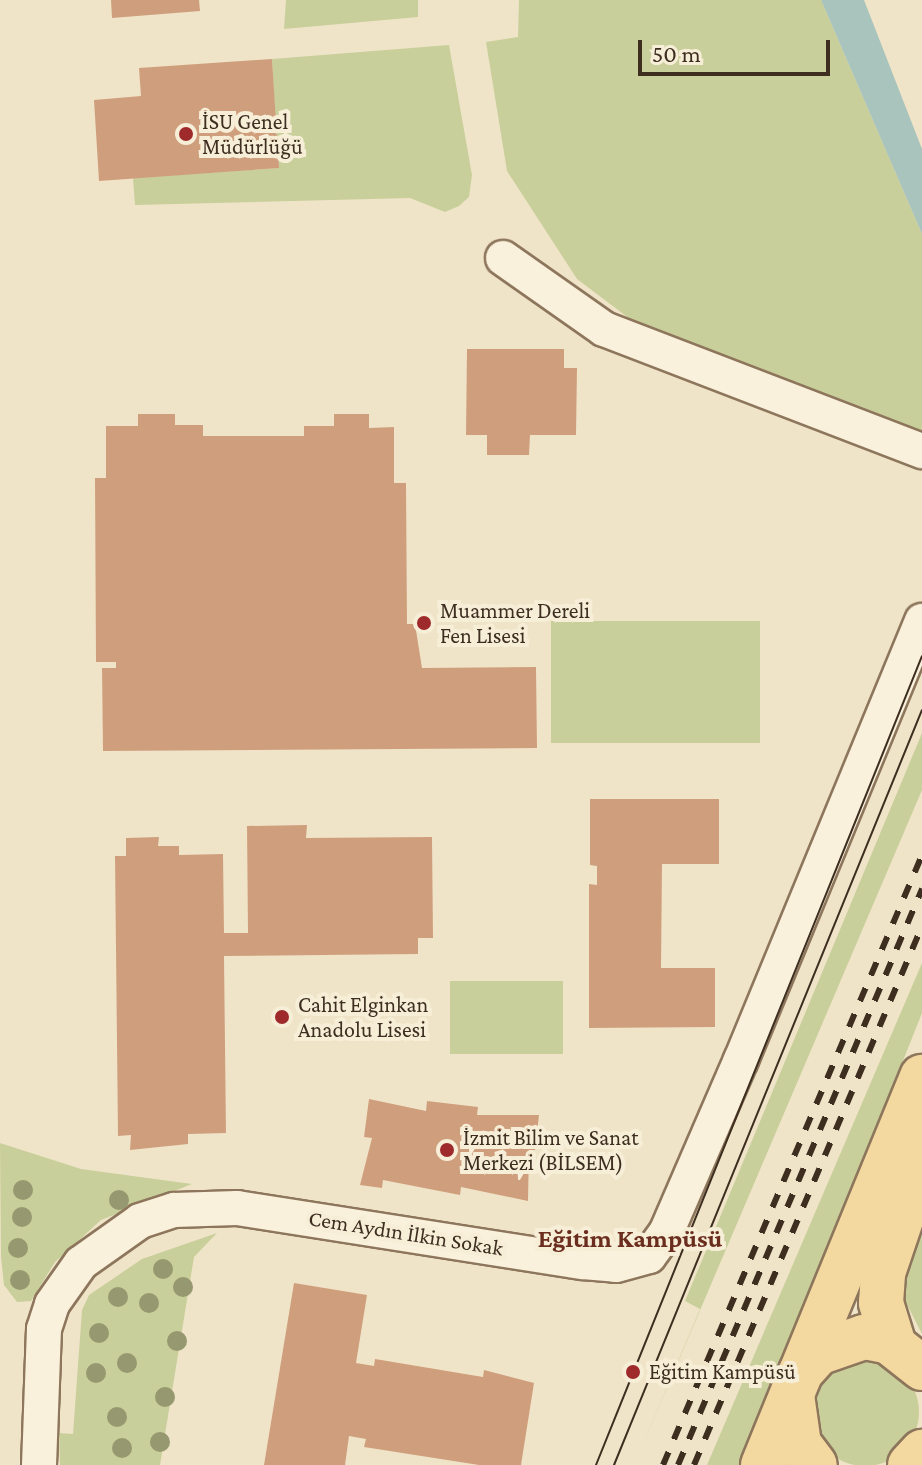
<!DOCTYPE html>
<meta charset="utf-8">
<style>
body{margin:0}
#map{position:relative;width:922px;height:1465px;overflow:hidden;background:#f0e4c8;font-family:"Crimson Pro",serif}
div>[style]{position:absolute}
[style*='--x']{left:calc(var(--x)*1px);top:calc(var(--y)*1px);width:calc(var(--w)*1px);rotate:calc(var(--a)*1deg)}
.green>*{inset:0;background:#c9cf9b;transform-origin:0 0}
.round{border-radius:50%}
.water>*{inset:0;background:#a9c4bc}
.building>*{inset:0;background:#cf9f7d}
.roads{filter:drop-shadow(2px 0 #8d765c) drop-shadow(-2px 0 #8d765c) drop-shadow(0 2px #8d765c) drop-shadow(0 -2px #8d765c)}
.minor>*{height:34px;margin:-17px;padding:0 17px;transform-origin:17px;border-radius:17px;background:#faf1dc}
.major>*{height:44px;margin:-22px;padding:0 22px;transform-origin:22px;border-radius:22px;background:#f3d9a0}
.tram>*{height:2px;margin:-1px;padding:0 1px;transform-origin:1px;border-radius:1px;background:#3d2e20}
.rail>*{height:6px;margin-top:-3px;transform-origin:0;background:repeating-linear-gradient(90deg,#3d2e20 0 14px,transparent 0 28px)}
.trees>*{width:20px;height:20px;margin:-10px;border-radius:50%;background:#96986f}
.dots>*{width:22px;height:22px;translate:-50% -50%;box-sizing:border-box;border:4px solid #f7eed8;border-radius:50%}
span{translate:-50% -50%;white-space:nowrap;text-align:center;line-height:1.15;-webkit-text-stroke:8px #f7eed8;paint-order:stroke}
.poi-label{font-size:22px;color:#3d2e20}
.left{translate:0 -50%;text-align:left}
.street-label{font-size:22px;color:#3d2e20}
.quarter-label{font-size:26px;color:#6b2e1e;font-weight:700}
.scale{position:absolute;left:638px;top:40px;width:192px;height:36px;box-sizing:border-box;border:4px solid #3d2e20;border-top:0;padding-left:10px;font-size:24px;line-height:28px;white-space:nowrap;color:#3d2e20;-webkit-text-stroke:6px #f7eed8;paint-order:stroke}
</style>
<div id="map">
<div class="green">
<i style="clip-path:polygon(286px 0,418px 0,418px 17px,284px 29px)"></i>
<i style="clip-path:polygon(519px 0,821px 0,922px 234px,922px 431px,630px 319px,577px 279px,507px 171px,486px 42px,518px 37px)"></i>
<i style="clip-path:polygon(449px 45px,472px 175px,469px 197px,459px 206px,445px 212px,410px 198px,135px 205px,133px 178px,278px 168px,272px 59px)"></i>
<i style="left:551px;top:621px;width:209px;height:122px"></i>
<i style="clip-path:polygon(922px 733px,922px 790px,634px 1465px,700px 1309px,685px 1301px)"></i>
<i style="clip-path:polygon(922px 963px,922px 1013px,742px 1465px,707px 1465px)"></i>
<i style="left:563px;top:981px;width:73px;height:113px;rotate:90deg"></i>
<i style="clip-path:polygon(0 1143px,81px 1169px,192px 1184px,101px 1220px,55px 1262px,31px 1301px,17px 1302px,4px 1285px,1px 1257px)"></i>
<i style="clip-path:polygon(922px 1219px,922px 1334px,893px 1277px)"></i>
<i style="clip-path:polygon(217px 1233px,194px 1257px,160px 1465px,60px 1465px,59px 1433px,73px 1434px,82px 1310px,89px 1295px,142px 1259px)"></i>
<i class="round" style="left:811px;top:1358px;width:108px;height:108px"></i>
</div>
<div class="water">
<i style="clip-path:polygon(821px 0,864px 0,922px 149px,922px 234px)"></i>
</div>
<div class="building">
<i style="clip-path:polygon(111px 0,199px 0,200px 11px,112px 18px)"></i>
<i style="clip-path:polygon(272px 59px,279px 168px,99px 181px,94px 100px,141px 96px,139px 68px)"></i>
<i style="clip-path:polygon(467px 349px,564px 349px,564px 368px,577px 368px,576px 435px,530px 435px,529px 455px,487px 455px,487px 435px,466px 435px)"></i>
<i style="clip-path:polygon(138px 414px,175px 414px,175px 425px,203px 425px,203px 436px,304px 436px,304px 426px,334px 426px,334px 414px,369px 414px,369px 428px,394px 427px,394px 483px,406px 483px,407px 624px,415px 624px,422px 668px,536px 667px,537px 748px,103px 751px,102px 668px,116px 668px,116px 662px,96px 662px,95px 478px,106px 478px,106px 426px,138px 426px)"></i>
<i style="clip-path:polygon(590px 799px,719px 799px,719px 864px,662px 864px,661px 968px,715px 968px,715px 1027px,589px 1028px,589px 884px,597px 885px,597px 866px,590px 865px)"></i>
<i style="clip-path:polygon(307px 825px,306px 838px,432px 837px,433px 938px,418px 938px,418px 954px,224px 956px,226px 1133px,188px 1134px,188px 1144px,130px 1150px,131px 1135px,118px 1136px,115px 856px,126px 856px,126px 838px,159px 837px,158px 846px,179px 846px,179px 855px,223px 854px,224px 933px,248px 933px,247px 826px)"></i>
<i style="clip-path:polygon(369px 1099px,426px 1111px,427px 1101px,478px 1107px,477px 1115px,539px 1115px,535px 1150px,529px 1150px,528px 1201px,461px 1187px,460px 1195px,383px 1180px,382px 1188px,360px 1185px,372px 1138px,364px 1137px)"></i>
<i style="clip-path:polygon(294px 1283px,367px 1295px,356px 1363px,374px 1366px,375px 1359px,483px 1377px,484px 1370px,534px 1383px,521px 1465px,479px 1465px,364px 1447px,366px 1439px,349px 1436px,345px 1465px,264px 1465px)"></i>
</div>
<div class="roads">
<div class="minor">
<i style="--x:503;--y:258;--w:123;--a:35.1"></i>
<i style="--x:604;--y:329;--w:341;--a:21"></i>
<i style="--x:39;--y:1465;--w:136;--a:-87.9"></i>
<i style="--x:44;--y:1329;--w:26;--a:-72"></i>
<i style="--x:52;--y:1304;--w:50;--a:-54.7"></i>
<i style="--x:81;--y:1263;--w:72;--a:-35.4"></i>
<i style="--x:140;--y:1221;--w:36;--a:-18"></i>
<i style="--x:174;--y:1210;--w:63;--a:-1.8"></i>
<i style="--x:237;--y:1208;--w:350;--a:8.9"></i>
<i style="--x:583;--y:1262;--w:33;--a:5"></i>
<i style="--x:616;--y:1265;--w:34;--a:-15"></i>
<i style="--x:649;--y:1256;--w:29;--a:-54"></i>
<i style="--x:666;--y:1233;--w:189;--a:-66.6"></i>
<i style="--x:741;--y:1060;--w:475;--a:-67.6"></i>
</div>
<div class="major">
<i style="--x:894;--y:1345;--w:44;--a:-107.2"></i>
<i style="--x:881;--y:1303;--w:30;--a:-86"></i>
<i style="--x:883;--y:1273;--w:122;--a:-71.4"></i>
<i style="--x:801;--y:1372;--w:319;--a:-67.7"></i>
<i style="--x:792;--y:1395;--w:49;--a:81.9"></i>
<i style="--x:799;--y:1444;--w:26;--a:53"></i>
<i style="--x:763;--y:1465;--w:100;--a:-67.8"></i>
<i style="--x:801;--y:1372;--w:25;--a:-48"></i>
<i style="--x:818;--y:1353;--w:49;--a:-19.2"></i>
<i style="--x:864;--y:1337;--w:25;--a:11"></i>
<i style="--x:889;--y:1342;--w:42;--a:38.2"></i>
<i style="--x:910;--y:1465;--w:18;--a:-47"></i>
</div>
</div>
<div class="tram">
<i style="--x:596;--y:1465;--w:872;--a:-68.05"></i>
<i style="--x:614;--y:1465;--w:815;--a:-67.81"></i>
</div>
<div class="rail">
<i style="--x:663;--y:1465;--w:663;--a:-66.99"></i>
<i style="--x:678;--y:1465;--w:626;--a:-67.04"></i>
<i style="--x:694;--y:1465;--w:585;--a:-67.07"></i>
</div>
<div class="trees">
<i style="left:23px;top:1190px"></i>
<i style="left:119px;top:1200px"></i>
<i style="left:22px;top:1217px"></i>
<i style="left:18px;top:1248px"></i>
<i style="left:163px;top:1269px"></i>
<i style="left:20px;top:1280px"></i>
<i style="left:183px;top:1287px"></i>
<i style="left:118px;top:1297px"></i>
<i style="left:149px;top:1303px"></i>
<i style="left:99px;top:1333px"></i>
<i style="left:177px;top:1341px"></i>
<i style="left:127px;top:1363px"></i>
<i style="left:96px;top:1373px"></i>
<i style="left:165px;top:1397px"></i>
<i style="left:117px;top:1417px"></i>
<i style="left:160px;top:1442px"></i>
<i style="left:122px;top:1448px"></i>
</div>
<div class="dots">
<i style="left:186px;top:134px;background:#9e2a2b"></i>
<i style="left:424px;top:623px;background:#9e2a2b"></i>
<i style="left:282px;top:1017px;background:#9e2a2b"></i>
<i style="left:447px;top:1150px;background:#9e2a2b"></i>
<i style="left:633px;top:1372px;background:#9e2a2b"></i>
</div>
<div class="poi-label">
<span class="left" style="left:202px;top:134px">İSU Genel<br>Müdürlüğü</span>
<span class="left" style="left:440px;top:623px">Muammer Dereli<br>Fen Lisesi</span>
<span class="left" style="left:298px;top:1017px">Cahit Elginkan<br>Anadolu Lisesi</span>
<span class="left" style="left:463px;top:1150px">İzmit Bilim ve Sanat<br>Merkezi (BİLSEM)</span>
<span class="left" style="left:649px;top:1372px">Eğitim Kampüsü</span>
</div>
<div class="street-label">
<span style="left:406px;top:1233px;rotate:9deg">Cem Aydın İlkin Sokak</span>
</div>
<div class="quarter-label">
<span style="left:630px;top:1239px">Eğitim Kampüsü</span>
</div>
<div class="scale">50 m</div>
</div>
